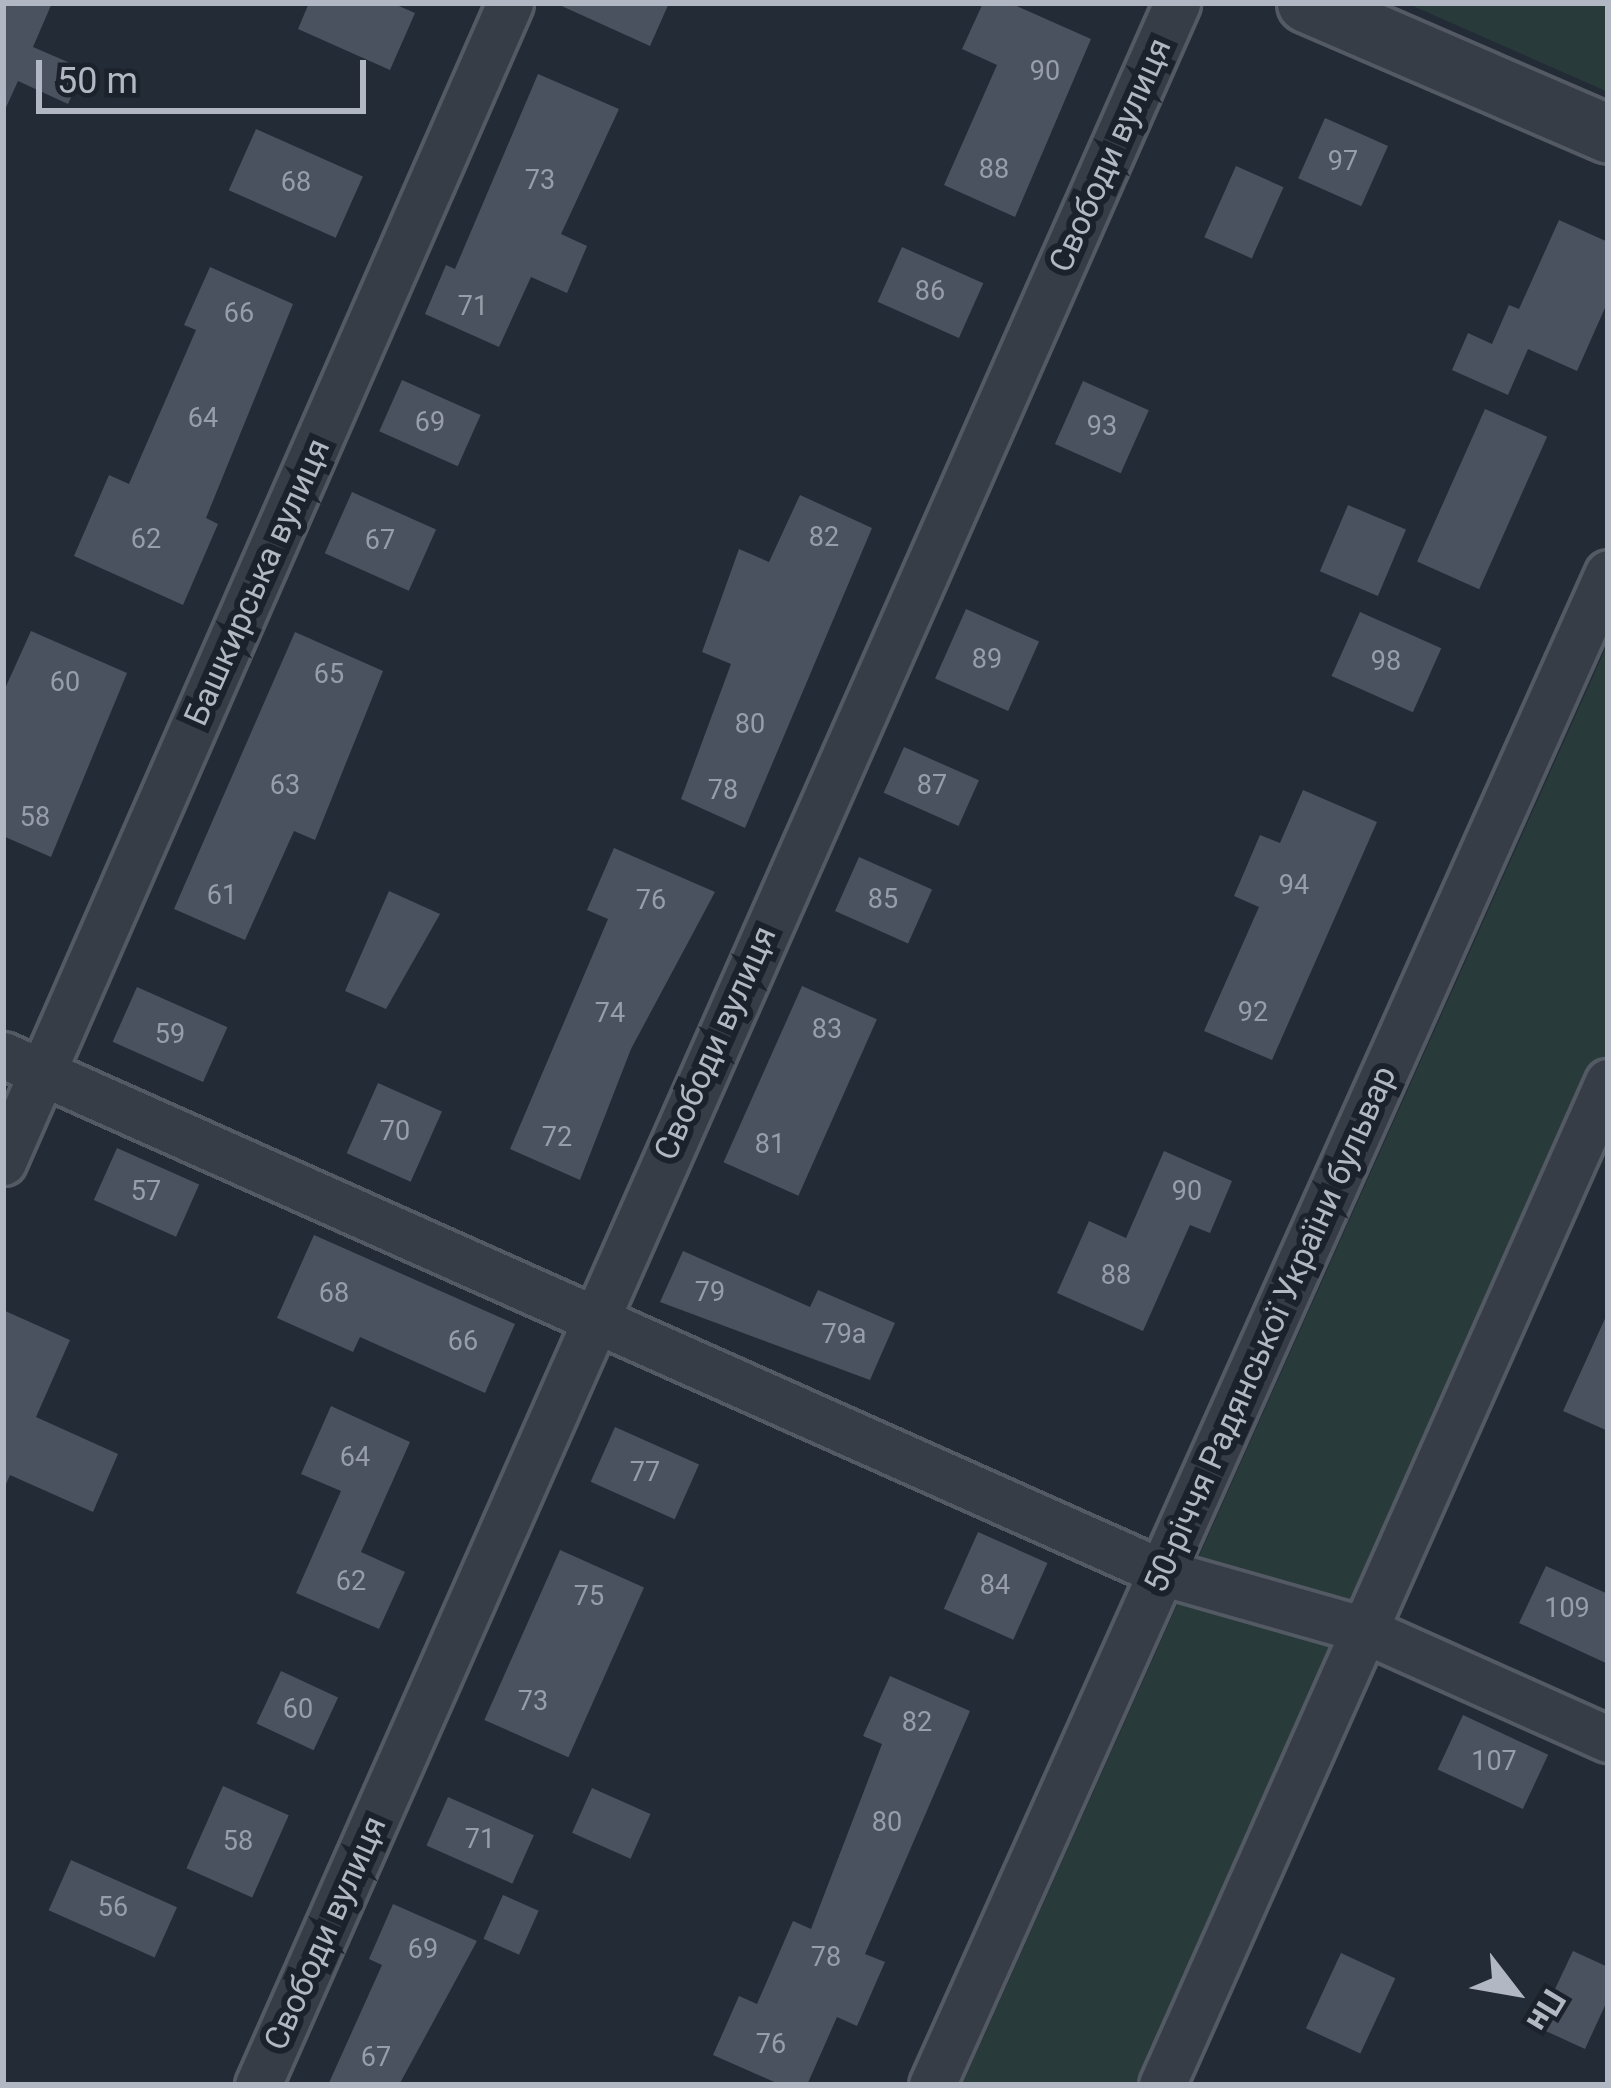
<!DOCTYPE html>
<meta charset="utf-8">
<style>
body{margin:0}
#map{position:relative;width:1611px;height:2088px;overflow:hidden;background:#232b36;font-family:Roboto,sans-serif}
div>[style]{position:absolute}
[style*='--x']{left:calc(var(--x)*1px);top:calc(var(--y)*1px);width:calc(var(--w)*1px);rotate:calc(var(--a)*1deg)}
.green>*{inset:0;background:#293a3b}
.building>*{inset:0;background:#4a525f;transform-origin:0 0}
.roads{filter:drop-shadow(3px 0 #545a64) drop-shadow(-3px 0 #545a64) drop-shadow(0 3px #545a64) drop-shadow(0 -3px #545a64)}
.minor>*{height:45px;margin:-22.5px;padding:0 22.5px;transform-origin:22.5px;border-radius:22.5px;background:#373d46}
.tertiary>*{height:57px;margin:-28.5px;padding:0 28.5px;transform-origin:28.5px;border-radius:28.5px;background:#373d46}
span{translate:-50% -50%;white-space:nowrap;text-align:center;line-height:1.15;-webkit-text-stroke:12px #1c222b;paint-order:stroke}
.number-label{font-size:27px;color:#979eaa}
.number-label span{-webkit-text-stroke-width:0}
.street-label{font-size:33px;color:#b1b7c3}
.frame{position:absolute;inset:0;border:6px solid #b1b7c3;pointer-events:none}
.north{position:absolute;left:1455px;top:1932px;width:120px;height:120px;-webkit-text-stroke:9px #1c222b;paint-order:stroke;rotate:121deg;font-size:33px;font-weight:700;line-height:48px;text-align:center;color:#b1b7c3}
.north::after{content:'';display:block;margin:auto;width:42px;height:54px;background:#b1b7c3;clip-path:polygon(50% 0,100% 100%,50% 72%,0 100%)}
.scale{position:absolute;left:36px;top:60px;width:330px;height:54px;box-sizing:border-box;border:6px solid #b1b7c3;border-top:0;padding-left:15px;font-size:36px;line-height:42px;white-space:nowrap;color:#b1b7c3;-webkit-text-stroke:9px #1c222b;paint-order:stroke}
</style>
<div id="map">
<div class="green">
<i style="clip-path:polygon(1406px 3px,1608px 3px,1608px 92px)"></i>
<i style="clip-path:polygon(1608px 643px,1608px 1051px,1147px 2085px,962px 2085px)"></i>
</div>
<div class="building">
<i style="clip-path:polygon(3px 3px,52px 3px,33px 47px,84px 69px,68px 104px,18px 81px,3px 114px)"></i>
<i style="clip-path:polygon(309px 3px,392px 3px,415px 13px,390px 70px,298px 29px)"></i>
<i style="clip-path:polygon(555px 3px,669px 3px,650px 46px)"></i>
<i style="clip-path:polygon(983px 3px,1010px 3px,1091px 39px,1015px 217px,944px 185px,997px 65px,962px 49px)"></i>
<i style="clip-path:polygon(538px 74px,619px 109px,561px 234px,587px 246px,567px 293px,531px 277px,499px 347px,425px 314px,446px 265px,455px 269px)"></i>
<i style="left:1325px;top:118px;width:69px;height:66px;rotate:24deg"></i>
<i style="left:256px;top:129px;width:117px;height:67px;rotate:24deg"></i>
<i style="left:1236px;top:166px;width:52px;height:78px;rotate:24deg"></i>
<i style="clip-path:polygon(1559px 220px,1608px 242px,1608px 301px,1577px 371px,1528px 349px,1508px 395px,1452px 370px,1468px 333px,1492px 344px,1509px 305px,1519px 309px)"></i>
<i style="left:902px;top:247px;width:89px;height:60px;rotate:24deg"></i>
<i style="clip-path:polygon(210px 267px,293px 304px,206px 518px,218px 524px,183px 605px,74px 556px,109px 475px,129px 484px,196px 330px,184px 325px)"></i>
<i style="left:402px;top:380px;width:86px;height:56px;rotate:24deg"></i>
<i style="left:1083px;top:381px;width:72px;height:69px;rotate:24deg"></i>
<i style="left:1485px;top:409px;width:68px;height:167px;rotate:24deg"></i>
<i style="left:352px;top:492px;width:92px;height:67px;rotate:24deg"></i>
<i style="clip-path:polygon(800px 495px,872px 528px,745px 828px,681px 799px,731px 664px,702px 652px,739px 549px,769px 562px)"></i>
<i style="left:1348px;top:505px;width:63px;height:72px;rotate:23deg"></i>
<i style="left:966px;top:609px;width:80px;height:76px;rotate:24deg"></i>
<i style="left:1360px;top:612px;width:89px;height:70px;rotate:24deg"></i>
<i style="clip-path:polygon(31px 631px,127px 673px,51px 857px,3px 836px,3px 693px)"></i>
<i style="clip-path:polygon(295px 632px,383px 671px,315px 840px,294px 831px,245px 940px,174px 909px)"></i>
<i style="left:904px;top:747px;width:82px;height:50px;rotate:24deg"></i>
<i style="clip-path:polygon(1303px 790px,1377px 822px,1272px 1060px,1204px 1031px,1259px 907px,1234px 896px,1260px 835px,1280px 843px)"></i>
<i style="clip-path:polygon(614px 848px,715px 892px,631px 1049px,580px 1180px,510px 1149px,608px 919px,587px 910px)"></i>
<i style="left:859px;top:857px;width:80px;height:59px;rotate:24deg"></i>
<i style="clip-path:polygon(389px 891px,440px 914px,386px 1009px,345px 991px)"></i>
<i style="left:802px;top:986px;width:82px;height:193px;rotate:24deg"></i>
<i style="left:137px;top:987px;width:99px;height:60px;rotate:24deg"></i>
<i style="left:378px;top:1083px;width:70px;height:77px;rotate:24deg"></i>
<i style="left:117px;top:1148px;width:90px;height:57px;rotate:24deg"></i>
<i style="clip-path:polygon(1164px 1151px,1232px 1181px,1210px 1233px,1190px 1225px,1143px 1331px,1057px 1293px,1089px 1221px,1126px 1238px)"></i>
<i style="clip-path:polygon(314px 1235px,515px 1324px,485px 1393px,360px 1337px,353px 1352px,277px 1318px)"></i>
<i style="clip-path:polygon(683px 1251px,810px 1307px,818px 1290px,895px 1323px,870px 1380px,660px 1302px)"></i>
<i style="clip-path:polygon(3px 1310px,70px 1340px,36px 1417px,118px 1454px,93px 1512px,10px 1475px,3px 1491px)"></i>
<i style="clip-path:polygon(1608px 1312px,1608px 1431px,1563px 1411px)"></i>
<i style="clip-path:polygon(331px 1406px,410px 1442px,361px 1552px,405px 1572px,379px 1629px,296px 1593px,341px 1491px,301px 1474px)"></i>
<i style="left:615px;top:1427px;width:92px;height:60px;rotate:24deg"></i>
<i style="left:978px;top:1532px;width:76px;height:84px;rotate:24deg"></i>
<i style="left:560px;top:1550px;width:92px;height:186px;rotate:24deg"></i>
<i style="clip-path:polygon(1546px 1566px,1608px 1594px,1608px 1664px,1519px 1623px)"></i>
<i style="left:281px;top:1671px;width:63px;height:58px;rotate:25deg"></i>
<i style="clip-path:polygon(890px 1676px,970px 1711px,865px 1954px,885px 1962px,857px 2026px,837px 2017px,807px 2085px,781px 2085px,713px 2055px,739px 1996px,757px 2004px,793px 1921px,811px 1929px,882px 1744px,863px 1736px)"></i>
<i style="left:1463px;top:1715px;width:94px;height:60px;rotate:25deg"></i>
<i style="left:223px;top:1786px;width:72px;height:90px;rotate:24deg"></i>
<i style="left:592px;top:1788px;width:64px;height:49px;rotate:24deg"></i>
<i style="left:448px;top:1797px;width:94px;height:53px;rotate:24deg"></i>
<i style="left:71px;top:1860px;width:116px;height:55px;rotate:24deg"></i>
<i style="left:503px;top:1895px;width:39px;height:48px;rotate:24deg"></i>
<i style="clip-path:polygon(393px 1904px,477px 1941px,399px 2085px,328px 2085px,382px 1965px,369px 1959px)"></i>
<i style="clip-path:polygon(1573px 1951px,1608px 1967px,1608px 1999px,1585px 2049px,1537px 2027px)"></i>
<i style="left:1341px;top:1953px;width:60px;height:83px;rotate:25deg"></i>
</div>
<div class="roads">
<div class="minor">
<i style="--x:3;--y:1055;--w:1268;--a:24.06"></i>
<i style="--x:1161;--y:1572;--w:211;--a:15.9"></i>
<i style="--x:1364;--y:1630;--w:267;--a:24.1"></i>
<i style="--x:3;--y:1162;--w:1265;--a:-66.37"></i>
<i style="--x:258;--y:2085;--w:2276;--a:-66.18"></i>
<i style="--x:932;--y:2085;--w:1656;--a:-65.91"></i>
<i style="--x:1162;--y:2085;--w:1098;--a:-66.03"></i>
</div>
<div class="tertiary">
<i style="--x:1306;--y:3;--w:329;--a:23.4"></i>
</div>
</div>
<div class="number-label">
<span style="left:1045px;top:72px">90</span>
<span style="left:1343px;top:162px">97</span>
<span style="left:994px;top:170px">88</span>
<span style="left:540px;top:181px">73</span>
<span style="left:296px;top:183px">68</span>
<span style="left:930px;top:292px">86</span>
<span style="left:473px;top:307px">71</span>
<span style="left:239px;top:314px">66</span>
<span style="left:203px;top:419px">64</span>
<span style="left:430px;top:423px">69</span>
<span style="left:1102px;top:427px">93</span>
<span style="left:824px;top:538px">82</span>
<span style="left:146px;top:540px">62</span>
<span style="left:380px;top:541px">67</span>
<span style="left:987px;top:660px">89</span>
<span style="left:1386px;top:662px">98</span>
<span style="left:329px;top:675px">65</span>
<span style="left:65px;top:683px">60</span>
<span style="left:750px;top:725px">80</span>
<span style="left:285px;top:786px">63</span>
<span style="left:932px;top:786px">87</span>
<span style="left:723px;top:791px">78</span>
<span style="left:35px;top:818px">58</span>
<span style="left:1294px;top:886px">94</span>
<span style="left:222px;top:896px">61</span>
<span style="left:883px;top:900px">85</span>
<span style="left:651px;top:901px">76</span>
<span style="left:1253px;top:1013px">92</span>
<span style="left:610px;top:1014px">74</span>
<span style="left:827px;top:1030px">83</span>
<span style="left:170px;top:1035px">59</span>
<span style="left:395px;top:1132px">70</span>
<span style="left:557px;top:1138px">72</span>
<span style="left:770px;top:1145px">81</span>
<span style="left:146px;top:1192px">57</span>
<span style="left:1187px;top:1192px">90</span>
<span style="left:1116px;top:1276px">88</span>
<span style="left:710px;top:1293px">79</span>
<span style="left:334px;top:1294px">68</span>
<span style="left:844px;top:1335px">79а</span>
<span style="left:463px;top:1342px">66</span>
<span style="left:355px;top:1458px">64</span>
<span style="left:645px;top:1473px">77</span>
<span style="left:351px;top:1582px">62</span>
<span style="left:995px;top:1586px">84</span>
<span style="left:589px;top:1597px">75</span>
<span style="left:1567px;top:1609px">109</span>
<span style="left:533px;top:1702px">73</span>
<span style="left:298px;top:1710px">60</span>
<span style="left:917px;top:1723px">82</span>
<span style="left:1494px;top:1762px">107</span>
<span style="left:887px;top:1823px">80</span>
<span style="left:480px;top:1840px">71</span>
<span style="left:238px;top:1842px">58</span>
<span style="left:113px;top:1908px">56</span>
<span style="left:423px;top:1950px">69</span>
<span style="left:826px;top:1958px">78</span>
<span style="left:771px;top:2045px">76</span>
<span style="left:376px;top:2058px">67</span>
</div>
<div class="street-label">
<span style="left:1110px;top:155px;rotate:-66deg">Свободи вулиця</span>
<span style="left:257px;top:582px;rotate:-66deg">Башкирська вулиця</span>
<span style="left:715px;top:1043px;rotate:-66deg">Свободи вулиця</span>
<span style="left:1270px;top:1329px;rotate:-66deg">50-річчя Радянської України бульвар</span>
<span style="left:325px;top:1933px;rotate:-66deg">Свободи вулиця</span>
</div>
<div class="frame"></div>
<div class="north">Пн</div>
<div class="scale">50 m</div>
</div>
